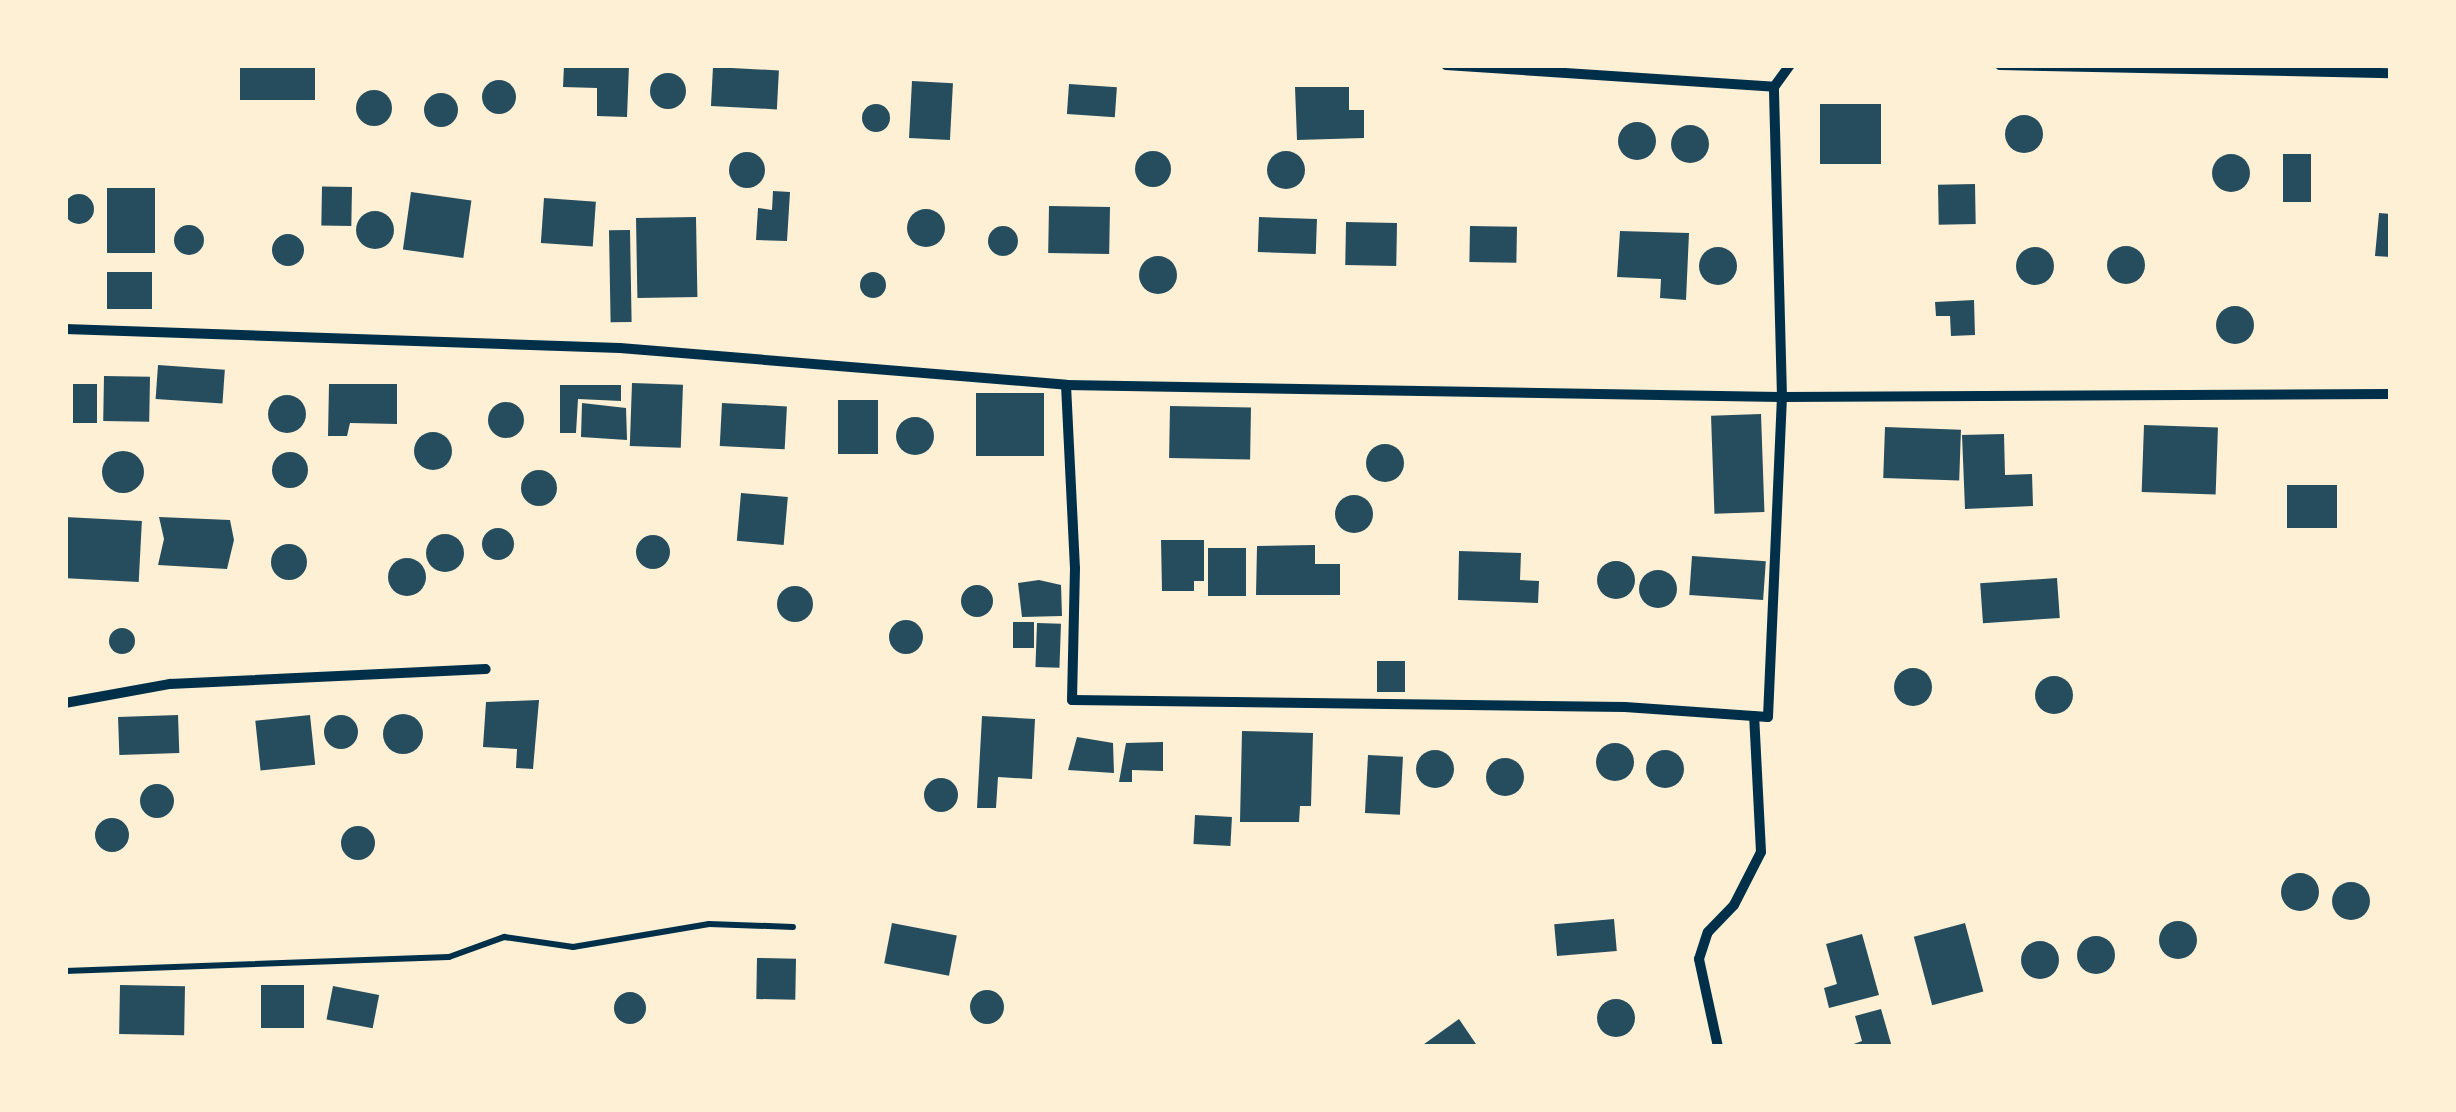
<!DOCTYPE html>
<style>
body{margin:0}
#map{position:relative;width:2456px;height:1112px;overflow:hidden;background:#fdf0d5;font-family:"Fira Sans",sans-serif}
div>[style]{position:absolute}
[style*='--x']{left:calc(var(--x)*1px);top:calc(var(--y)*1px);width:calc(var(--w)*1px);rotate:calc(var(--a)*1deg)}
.building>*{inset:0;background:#264d5e;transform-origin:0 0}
.round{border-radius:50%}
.path>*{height:6px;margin:-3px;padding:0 3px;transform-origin:3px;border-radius:3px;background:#003049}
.minor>*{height:10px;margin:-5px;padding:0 5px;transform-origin:5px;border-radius:5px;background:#003049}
span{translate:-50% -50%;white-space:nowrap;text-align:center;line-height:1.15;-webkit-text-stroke:8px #fdf0d5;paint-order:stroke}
.frame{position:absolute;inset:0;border:68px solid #fdf0d5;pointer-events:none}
</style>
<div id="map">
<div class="building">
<i style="left:240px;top:65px;width:75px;height:35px"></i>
<i style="clip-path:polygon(564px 65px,629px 65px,627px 117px,597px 116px,597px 88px,563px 87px)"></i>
<i style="left:713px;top:67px;width:66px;height:39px;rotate:3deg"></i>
<i class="round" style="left:650px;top:73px;width:36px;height:36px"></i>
<i class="round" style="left:482px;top:80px;width:34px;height:34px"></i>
<i style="left:912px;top:81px;width:41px;height:57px;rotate:3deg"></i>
<i style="left:1069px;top:84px;width:48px;height:30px;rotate:4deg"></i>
<i style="clip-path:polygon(1295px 87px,1349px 87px,1349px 110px,1364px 110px,1364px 138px,1297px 140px)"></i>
<i class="round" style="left:356px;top:90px;width:36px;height:36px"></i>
<i class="round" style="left:424px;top:93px;width:34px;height:34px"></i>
<i style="left:1820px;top:104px;width:61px;height:60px"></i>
<i class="round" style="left:862px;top:104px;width:28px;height:28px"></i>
<i class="round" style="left:2005px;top:115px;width:38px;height:38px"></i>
<i class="round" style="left:1618px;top:122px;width:38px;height:38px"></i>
<i class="round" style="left:1671px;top:125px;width:38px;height:38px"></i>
<i class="round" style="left:1267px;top:151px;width:38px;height:38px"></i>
<i class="round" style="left:1135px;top:151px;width:36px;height:36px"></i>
<i class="round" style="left:729px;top:152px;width:36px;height:36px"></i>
<i class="round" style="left:2212px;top:154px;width:38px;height:38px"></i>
<i style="left:2283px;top:154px;width:28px;height:48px"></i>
<i style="left:1975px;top:184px;width:40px;height:37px;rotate:89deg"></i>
<i style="left:352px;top:187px;width:39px;height:30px;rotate:91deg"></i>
<i style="left:107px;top:188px;width:48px;height:65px"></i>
<i style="clip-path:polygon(773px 191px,790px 192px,787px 241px,756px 240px,758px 208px,772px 210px)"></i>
<i style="left:411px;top:192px;width:61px;height:58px;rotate:8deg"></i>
<i class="round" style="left:64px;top:194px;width:30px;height:30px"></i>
<i style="left:544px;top:198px;width:52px;height:45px;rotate:4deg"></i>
<i style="left:1049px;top:206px;width:61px;height:47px;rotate:1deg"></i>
<i class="round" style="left:907px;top:209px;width:38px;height:38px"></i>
<i class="round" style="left:356px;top:211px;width:38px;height:38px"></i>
<i style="clip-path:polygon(2379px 213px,2391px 214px,2391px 257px,2375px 256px)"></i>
<i style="left:696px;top:217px;width:80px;height:60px;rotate:89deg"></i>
<i style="left:1259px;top:217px;width:58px;height:35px;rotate:2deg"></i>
<i style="left:1346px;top:222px;width:51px;height:43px;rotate:1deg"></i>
<i class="round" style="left:174px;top:225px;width:30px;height:30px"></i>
<i style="left:1470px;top:226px;width:47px;height:36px;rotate:1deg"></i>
<i class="round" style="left:988px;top:226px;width:30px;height:30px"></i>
<i style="left:630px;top:230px;width:92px;height:21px;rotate:89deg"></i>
<i style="clip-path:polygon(1620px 231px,1689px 233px,1686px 300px,1660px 298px,1661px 279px,1617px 277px)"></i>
<i class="round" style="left:272px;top:234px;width:32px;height:32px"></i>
<i class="round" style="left:2107px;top:246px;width:38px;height:38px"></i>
<i class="round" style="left:2016px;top:247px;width:38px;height:38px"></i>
<i class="round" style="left:1699px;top:247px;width:38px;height:38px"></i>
<i class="round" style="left:1139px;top:256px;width:38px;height:38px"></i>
<i style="left:107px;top:272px;width:45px;height:37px"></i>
<i class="round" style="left:860px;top:272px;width:26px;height:26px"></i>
<i style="clip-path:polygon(1974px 300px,1975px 335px,1951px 336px,1950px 316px,1936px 316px,1935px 302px)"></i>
<i class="round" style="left:2216px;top:306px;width:38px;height:38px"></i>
<i style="left:158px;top:365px;width:67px;height:34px;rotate:4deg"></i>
<i style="left:104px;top:376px;width:46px;height:45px;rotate:1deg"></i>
<i style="left:632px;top:383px;width:51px;height:63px;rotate:2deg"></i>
<i style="left:73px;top:384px;width:24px;height:39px"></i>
<i style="clip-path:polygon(329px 384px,397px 384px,397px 424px,350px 423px,347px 436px,328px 436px)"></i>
<i style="clip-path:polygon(560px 385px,621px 385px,621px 401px,578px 399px,576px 433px,560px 433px)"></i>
<i style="left:976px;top:393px;width:68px;height:63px"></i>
<i class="round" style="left:268px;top:395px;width:38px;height:38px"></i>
<i style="left:838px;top:400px;width:40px;height:54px"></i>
<i class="round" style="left:488px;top:402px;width:36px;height:36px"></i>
<i style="clip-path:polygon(582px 403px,626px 408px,627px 440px,581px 437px)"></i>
<i style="left:722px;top:403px;width:65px;height:43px;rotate:3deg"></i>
<i style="left:1170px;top:406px;width:81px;height:52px;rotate:1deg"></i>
<i style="left:1761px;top:414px;width:98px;height:50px;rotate:88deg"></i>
<i class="round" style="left:896px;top:417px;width:38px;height:38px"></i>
<i style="left:2144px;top:425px;width:74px;height:67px;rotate:2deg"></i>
<i style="left:1885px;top:427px;width:76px;height:51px;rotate:2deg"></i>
<i class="round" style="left:414px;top:432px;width:38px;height:38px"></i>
<i style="clip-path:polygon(2004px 434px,2005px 475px,2032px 474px,2033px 506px,1965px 509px,1962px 435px)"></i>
<i class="round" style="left:1366px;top:444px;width:38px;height:38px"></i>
<i class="round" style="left:102px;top:451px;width:42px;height:42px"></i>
<i class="round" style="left:272px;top:452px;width:36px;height:36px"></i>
<i class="round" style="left:521px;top:470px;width:36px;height:36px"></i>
<i style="left:2287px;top:485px;width:50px;height:43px"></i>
<i style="left:741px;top:493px;width:47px;height:48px;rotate:5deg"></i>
<i class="round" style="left:1335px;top:495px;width:38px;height:38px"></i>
<i style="left:65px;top:517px;width:77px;height:61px;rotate:3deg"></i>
<i style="clip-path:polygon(159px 517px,230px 520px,234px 540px,227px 569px,158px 565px,164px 539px)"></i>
<i class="round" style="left:482px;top:528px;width:32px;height:32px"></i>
<i class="round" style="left:426px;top:534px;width:38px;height:38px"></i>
<i class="round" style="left:636px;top:535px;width:34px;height:34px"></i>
<i style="clip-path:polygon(1161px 540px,1204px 540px,1204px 581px,1194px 581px,1194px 591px,1162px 591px)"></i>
<i class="round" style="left:271px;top:544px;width:36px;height:36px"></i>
<i style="clip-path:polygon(1315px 545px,1315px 564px,1340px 564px,1340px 595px,1256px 595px,1257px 546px)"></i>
<i style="left:1208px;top:548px;width:38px;height:48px"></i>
<i style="clip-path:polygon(1459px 551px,1521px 553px,1520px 580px,1539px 581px,1538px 603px,1458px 600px)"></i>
<i style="left:1692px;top:556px;width:74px;height:39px;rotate:4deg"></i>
<i class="round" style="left:388px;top:558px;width:38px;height:38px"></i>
<i class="round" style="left:1597px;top:561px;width:38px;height:38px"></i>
<i class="round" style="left:1639px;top:570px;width:38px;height:38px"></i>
<i style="left:2057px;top:578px;width:40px;height:77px;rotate:86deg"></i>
<i style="clip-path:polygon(1039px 580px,1061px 585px,1062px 616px,1022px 617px,1018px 583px)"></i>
<i class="round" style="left:961px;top:585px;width:32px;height:32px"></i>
<i class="round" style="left:777px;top:586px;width:36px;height:36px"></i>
<i class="round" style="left:889px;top:620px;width:34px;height:34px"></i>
<i style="left:1013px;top:622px;width:21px;height:26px"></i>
<i style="left:1037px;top:623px;width:24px;height:44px;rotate:2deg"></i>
<i class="round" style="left:109px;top:628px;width:26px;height:26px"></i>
<i style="left:1377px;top:661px;width:28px;height:31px"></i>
<i class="round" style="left:1894px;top:668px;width:38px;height:38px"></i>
<i class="round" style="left:2035px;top:676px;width:38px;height:38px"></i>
<i style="clip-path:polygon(539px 700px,533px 769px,516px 768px,517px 749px,483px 747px,486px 702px)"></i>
<i class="round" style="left:383px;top:714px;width:40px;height:40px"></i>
<i class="round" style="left:324px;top:715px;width:34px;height:34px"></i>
<i style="left:178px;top:715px;width:38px;height:60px;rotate:88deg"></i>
<i style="left:310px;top:715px;width:50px;height:55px;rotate:84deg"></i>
<i style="clip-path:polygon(982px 716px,1035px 719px,1032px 779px,998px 777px,996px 808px,977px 808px)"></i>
<i style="clip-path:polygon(1242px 731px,1313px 733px,1311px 806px,1300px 806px,1299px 822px,1240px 822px)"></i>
<i style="clip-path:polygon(1077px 737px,1113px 743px,1114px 773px,1068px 770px)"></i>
<i style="clip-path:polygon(1163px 742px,1163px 771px,1132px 770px,1132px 782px,1119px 782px,1126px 743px)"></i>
<i class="round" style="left:1596px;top:743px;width:38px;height:38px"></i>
<i class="round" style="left:1646px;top:750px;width:38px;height:38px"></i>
<i class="round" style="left:1416px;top:750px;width:38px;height:38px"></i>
<i style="left:1368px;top:755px;width:35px;height:58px;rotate:3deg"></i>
<i class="round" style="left:1486px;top:758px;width:38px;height:38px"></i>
<i class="round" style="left:924px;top:778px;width:34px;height:34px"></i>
<i class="round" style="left:140px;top:784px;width:34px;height:34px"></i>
<i style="left:1195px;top:815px;width:37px;height:29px;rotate:3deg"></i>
<i class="round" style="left:95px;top:818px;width:34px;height:34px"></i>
<i class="round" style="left:341px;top:826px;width:34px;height:34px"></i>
<i class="round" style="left:2281px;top:873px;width:38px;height:38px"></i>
<i class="round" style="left:2332px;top:882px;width:38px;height:38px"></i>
<i style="left:1614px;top:919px;width:32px;height:60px;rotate:85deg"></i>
<i class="round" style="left:2159px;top:921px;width:38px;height:38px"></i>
<i style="left:892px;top:923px;width:66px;height:41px;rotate:11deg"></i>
<i style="left:1965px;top:923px;width:71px;height:53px;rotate:75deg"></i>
<i style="clip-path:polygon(1862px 934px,1879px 995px,1829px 1008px,1824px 988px,1837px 984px,1826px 944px)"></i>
<i class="round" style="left:2077px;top:936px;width:38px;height:38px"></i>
<i class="round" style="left:2021px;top:941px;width:38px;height:38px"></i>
<i style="left:757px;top:958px;width:39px;height:41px;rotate:1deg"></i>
<i style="left:120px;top:985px;width:65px;height:49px;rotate:1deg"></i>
<i style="left:261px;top:985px;width:43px;height:43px"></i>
<i style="left:333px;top:986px;width:47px;height:34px;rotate:11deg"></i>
<i class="round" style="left:970px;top:990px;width:34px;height:34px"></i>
<i class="round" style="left:614px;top:992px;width:32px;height:32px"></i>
<i class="round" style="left:1597px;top:999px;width:38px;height:38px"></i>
<i style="clip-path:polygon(1881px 1009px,1892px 1047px,1845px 1047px,1862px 1041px,1855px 1016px)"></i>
<i style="clip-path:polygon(1459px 1019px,1478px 1047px,1420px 1047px)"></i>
</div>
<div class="path">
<i style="--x:65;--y:971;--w:384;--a:-2.1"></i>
<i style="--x:449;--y:957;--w:59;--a:-20"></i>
<i style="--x:504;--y:937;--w:70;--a:8.2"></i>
<i style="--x:573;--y:947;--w:138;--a:-9.6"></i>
<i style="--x:709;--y:924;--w:84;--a:2"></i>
</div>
<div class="minor">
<i style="--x:1446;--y:65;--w:329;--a:3.8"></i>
<i style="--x:1774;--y:87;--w:27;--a:-54"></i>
<i style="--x:2000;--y:65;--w:391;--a:1.2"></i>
<i style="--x:65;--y:329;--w:555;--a:1.96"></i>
<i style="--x:620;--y:348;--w:448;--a:4.7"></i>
<i style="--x:1066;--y:385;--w:716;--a:0.96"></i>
<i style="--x:1782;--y:397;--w:609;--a:-0.28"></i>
<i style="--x:1066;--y:385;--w:183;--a:87.2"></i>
<i style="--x:1075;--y:568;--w:132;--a:91.3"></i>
<i style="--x:1072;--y:700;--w:553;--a:0.73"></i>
<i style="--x:1625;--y:707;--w:143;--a:4"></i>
<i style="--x:1768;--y:717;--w:320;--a:-87.5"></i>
<i style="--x:1782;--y:397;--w:310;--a:-91.5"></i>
<i style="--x:65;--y:703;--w:107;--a:-10.3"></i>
<i style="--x:170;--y:684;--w:316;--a:-2.7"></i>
<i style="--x:1718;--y:1047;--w:90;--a:-102.2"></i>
<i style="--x:1699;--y:959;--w:28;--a:-72"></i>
<i style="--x:1708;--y:932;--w:37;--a:-46"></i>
<i style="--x:1734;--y:905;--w:59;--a:-63"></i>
<i style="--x:1761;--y:852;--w:136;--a:-92.9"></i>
</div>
<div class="frame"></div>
</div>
